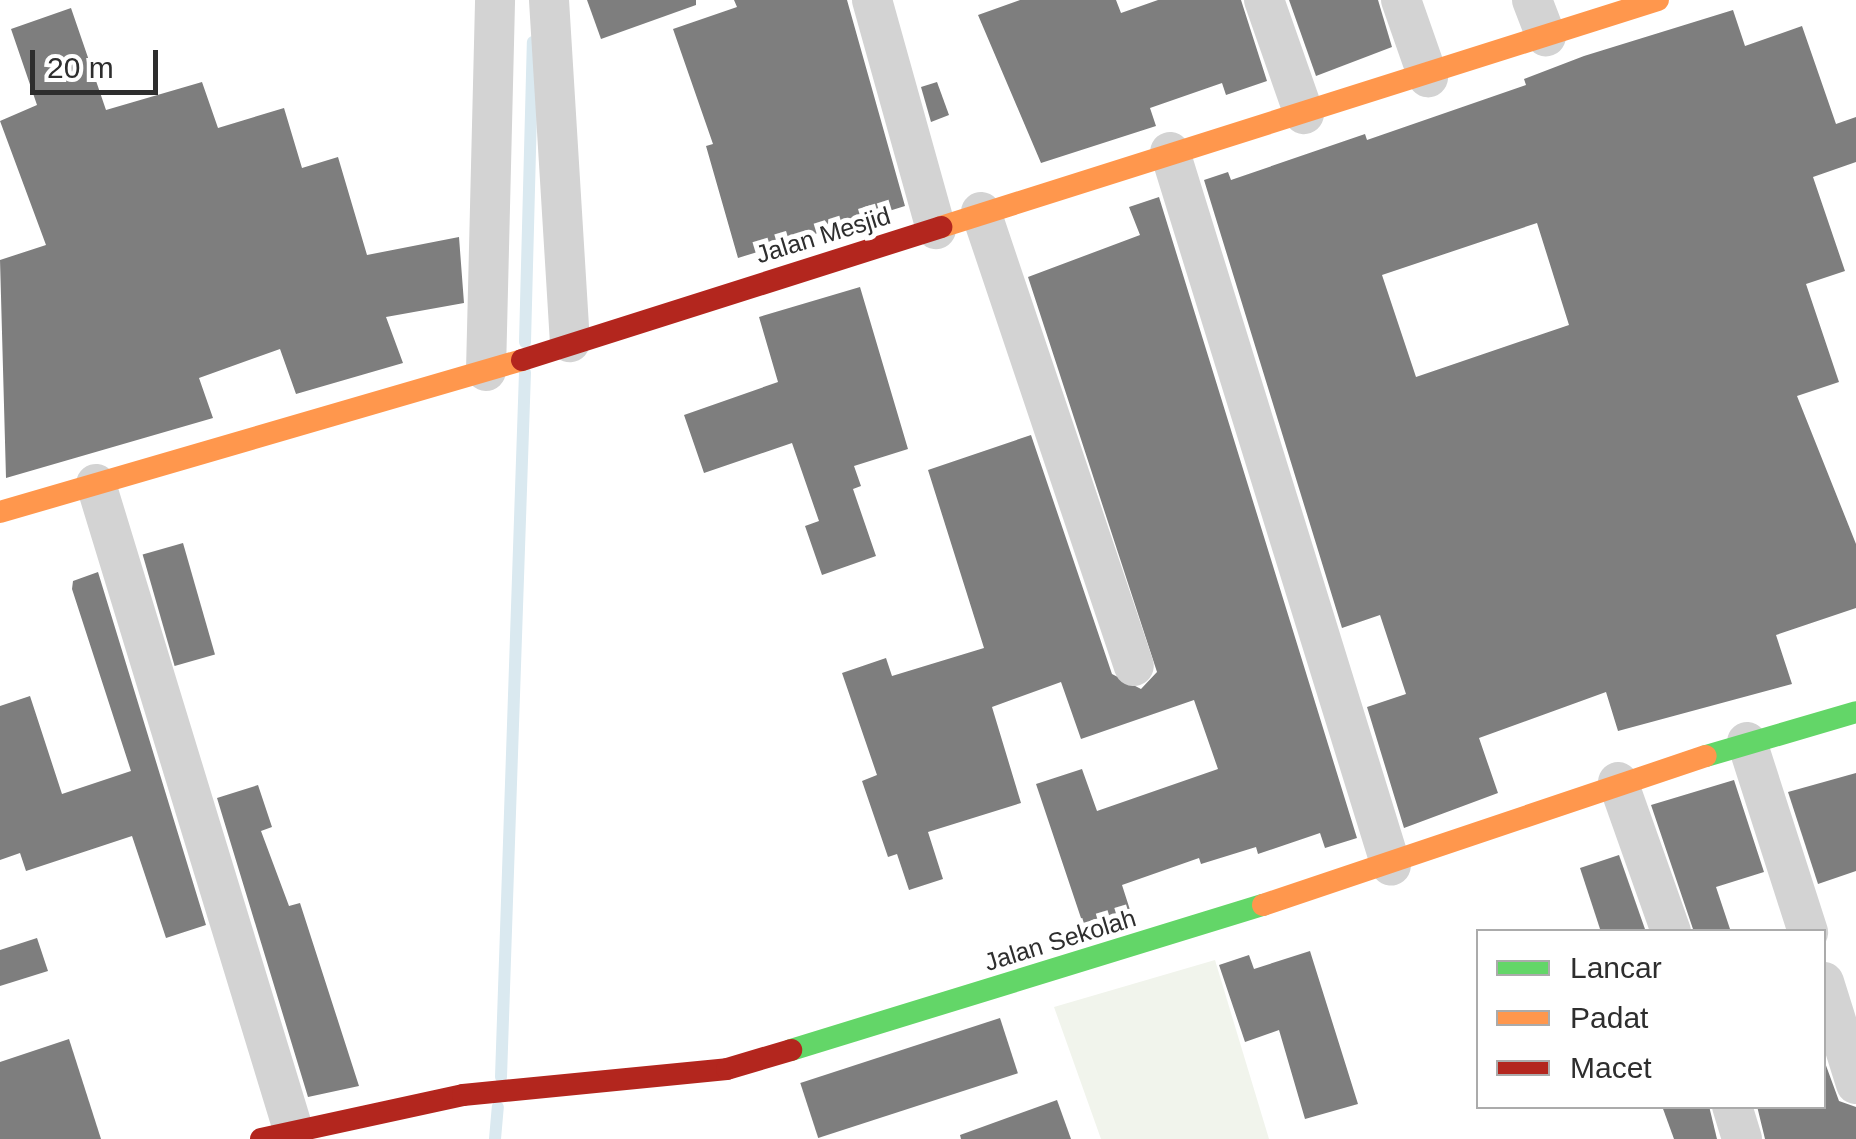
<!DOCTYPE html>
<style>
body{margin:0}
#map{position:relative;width:1856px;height:1139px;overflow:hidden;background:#fff;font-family:Helvetica,sans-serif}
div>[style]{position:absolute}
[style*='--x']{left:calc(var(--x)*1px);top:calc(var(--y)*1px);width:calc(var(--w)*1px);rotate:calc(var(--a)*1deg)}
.green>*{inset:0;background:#f1f4ec}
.stream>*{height:12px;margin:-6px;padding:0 6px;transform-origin:6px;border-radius:6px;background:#dae9f0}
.building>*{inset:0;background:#7e7e7e;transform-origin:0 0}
.street>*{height:40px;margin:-20px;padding:0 20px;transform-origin:20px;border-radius:20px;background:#d3d3d3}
.fast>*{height:22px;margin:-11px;padding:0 11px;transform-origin:11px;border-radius:11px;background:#63d668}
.slow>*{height:22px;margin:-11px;padding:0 11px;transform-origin:11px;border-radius:11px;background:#ff974d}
.jam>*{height:22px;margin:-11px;padding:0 11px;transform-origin:11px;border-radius:11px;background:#b3261e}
span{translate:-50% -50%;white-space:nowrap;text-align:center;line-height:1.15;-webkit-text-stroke:10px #fff;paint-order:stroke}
.street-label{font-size:25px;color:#2e2e2e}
.legend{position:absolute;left:1476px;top:929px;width:350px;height:180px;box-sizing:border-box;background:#fff;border:2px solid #ababab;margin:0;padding:12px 18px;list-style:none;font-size:30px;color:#2e2e2e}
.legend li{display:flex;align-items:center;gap:20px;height:50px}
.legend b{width:50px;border:2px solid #ababab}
.scale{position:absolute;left:30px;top:50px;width:128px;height:45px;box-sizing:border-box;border:5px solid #2e2e2e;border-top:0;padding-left:12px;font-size:30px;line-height:35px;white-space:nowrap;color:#2e2e2e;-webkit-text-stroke:8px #fff;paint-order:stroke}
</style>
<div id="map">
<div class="green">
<i style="clip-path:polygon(1215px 960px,1269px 1139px,1101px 1139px,1054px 1007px)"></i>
</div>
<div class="stream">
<i style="--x:525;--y:342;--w:300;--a:-88.5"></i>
<i style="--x:501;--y:1077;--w:705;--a:-88.05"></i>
<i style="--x:495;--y:1139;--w:32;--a:-85"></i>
</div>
<div class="building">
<i style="clip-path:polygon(587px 0,696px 0,696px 5px,601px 39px)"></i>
<i style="clip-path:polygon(734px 0,847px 0,905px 206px,738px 258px,706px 146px,713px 144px,673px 29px,737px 7px)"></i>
<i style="clip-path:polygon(1020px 0,1116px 0,1121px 13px,1158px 0,1241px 0,1267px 81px,1226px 95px,1222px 83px,1150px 108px,1156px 126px,1041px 163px,978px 15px)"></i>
<i style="clip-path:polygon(1289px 0,1378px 0,1392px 47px,1316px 76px)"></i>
<i style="clip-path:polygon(71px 8px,106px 110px,202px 82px,218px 128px,284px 108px,302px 168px,338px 157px,367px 255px,459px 237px,464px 303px,386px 317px,403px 363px,296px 394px,280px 349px,199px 378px,213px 418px,6px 478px,0 260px,46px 245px,0 121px,37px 105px,11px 29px)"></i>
<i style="clip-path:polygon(evenodd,1733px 10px,1745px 46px,1802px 26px,1836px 124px,1856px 117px,1856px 162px,1813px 177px,1845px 271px,1806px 284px,1839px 382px,1797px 396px,1856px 544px,1856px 608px,1776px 635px,1792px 684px,1618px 731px,1606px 692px,1479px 738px,1498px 793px,1404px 828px,1367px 707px,1406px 694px,1380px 615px,1342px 628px,1204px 180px,1228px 172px,1231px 180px,1365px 134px,1367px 140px,1526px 85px,1524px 79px,1584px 56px,1733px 10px,1537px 223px,1569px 325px,1416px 377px,1382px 275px,1537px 223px)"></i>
<i style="clip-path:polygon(937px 82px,949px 115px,931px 122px,921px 87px)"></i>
<i style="clip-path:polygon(1159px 197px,1357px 838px,1325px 848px,1320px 833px,1258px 854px,1256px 847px,1201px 864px,1199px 858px,1122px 885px,1131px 913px,1084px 927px,1036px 784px,1082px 769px,1097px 811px,1218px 769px,1194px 700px,1081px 739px,1061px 682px,992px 707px,1021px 803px,928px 832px,943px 879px,909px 890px,897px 854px,888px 857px,862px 781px,877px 775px,842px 673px,886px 658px,892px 676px,984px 648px,928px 470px,1031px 435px,1112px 674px,1141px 689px,1157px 672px,1028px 277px,1140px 235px,1129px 207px)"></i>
<i style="clip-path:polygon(860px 287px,908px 449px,854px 466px,861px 486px,853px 489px,876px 556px,822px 575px,805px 526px,819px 521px,792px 443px,704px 473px,684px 415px,778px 382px,759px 317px)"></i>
<i style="left:183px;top:543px;width:116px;height:42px;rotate:74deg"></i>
<i style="clip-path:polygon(98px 572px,206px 925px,166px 938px,132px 836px,26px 871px,20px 853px,0 860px,0 706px,30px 696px,62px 794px,131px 771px,72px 589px,73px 581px)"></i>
<i style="clip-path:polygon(1856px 773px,1856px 871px,1818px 884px,1788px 792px)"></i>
<i style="clip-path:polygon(1734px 780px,1764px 872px,1716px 887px,1731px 932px,1694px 932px,1651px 805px)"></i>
<i style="clip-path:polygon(258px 785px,272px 827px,261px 831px,289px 906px,300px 903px,359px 1086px,308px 1097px,217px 798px)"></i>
<i style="clip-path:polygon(1619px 855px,1646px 932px,1601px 932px,1580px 868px)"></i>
<i style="clip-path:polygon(37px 938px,48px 971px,0 986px,0 950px)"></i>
<i style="clip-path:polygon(1310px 951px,1358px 1104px,1305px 1119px,1279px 1030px,1245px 1042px,1219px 965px,1249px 955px,1254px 969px)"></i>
<i style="left:1000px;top:1018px;width:58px;height:210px;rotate:72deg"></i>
<i style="clip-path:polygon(69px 1039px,101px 1139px,0 1139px,0 1062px)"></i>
<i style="clip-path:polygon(1824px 1060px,1839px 1101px,1856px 1107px,1856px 1139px,1765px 1139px,1757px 1106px,1824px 1106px)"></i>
<i style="clip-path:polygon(1057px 1100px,1071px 1139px,961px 1139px,960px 1135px)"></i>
<i style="clip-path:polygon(1662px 1106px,1709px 1106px,1717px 1139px,1674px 1139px)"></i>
</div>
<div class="street">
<i style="--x:549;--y:0;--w:343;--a:86.5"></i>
<i style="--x:872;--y:0;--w:238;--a:74.4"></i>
<i style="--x:1264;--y:0;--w:121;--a:70.7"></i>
<i style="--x:1401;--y:0;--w:82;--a:70.7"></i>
<i style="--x:1532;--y:0;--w:39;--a:69"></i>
<i style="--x:1170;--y:152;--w:747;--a:72.8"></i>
<i style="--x:981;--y:212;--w:479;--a:71.4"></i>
<i style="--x:486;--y:371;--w:371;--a:-88.6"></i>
<i style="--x:96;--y:484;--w:674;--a:73.02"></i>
<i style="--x:1747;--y:742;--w:200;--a:72.2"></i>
<i style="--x:1618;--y:782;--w:159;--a:70.5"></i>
<i style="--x:1824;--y:982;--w:107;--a:72.6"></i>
<i style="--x:1732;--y:1106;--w:34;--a:73"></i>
</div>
<div class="fast">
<i style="--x:1706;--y:756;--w:156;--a:-16.3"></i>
<i style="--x:791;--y:1050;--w:494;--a:-17.1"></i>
</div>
<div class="slow">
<i style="--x:941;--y:227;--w:752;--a:-17.57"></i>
<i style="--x:0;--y:512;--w:544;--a:-16.23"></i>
<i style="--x:1263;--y:905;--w:467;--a:-18.6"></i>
</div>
<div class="jam">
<i style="--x:522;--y:360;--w:440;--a:-17.6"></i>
<i style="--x:261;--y:1139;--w:207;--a:-12.3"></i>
<i style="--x:463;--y:1095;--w:265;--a:-5.6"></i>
<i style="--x:727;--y:1069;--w:67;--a:-16.5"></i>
</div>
<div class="street-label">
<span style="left:823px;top:235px;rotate:-17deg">Jalan Mesjid</span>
<span style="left:1060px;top:940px;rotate:-17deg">Jalan Sekolah</span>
</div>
<ul class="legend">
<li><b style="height:12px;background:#63d668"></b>Lancar</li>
<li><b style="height:12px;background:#ff974d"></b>Padat</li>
<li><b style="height:12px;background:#b3261e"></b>Macet</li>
</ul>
<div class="scale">20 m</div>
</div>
